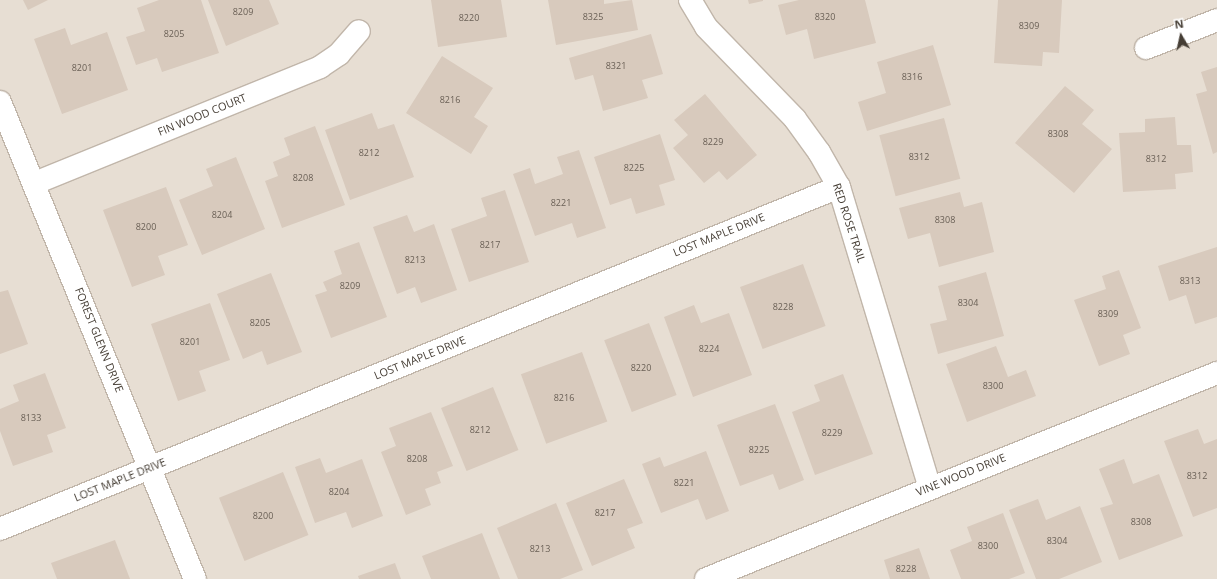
<!DOCTYPE html>
<style>
body{margin:0}
#map{position:relative;width:1217px;height:579px;overflow:hidden;background:#f3ede5;font-family:"Open Sans",sans-serif}
div>[style]{position:absolute}
[style*='--x']{left:calc(var(--x)*1px);top:calc(var(--y)*1px);width:calc(var(--w)*1px);rotate:calc(var(--a)*1deg)}
.residential>*{inset:0;background:#e7ded3;transform-origin:0 0}
.building>*{inset:0;background:#d8cabd;transform-origin:0 0}
.roads{filter:drop-shadow(1px 0 #c1b6aa) drop-shadow(-1px 0 #c1b6aa) drop-shadow(0 1px #c1b6aa) drop-shadow(0 -1px #c1b6aa)}
.minor>*{height:22px;margin:-11px;padding:0 11px;transform-origin:11px;border-radius:11px;background:#fff}
span{translate:-50% -50%;white-space:nowrap;text-align:center;line-height:1.15;-webkit-text-stroke:3.5px #fff;paint-order:stroke}
.number-label{font-size:9px;color:#6a6056}
.number-label span{-webkit-text-stroke-width:0}
.street-label{font-size:11px;color:#453d34}
.north{position:absolute;left:1161px;top:16px;width:40px;height:40px;-webkit-text-stroke:3px #fff;paint-order:stroke;rotate:351deg;font-size:11px;font-weight:700;line-height:16px;text-align:center;color:#453d34}
.north::after{content:'';display:block;margin:auto;width:14px;height:18px;background:#453d34;clip-path:polygon(50% 0,100% 100%,50% 72%,0 100%)}
</style>
<div id="map">
<div class="residential">
<i style="left:0;top:0;width:1217px;height:579px"></i>
</div>
<div class="building">
<i style="clip-path:polygon(23px 0,48px 0,28px 10px)"></i>
<i style="clip-path:polygon(159px 0,201px 0,219px 53px,162px 72px,157px 58px,136px 65px,126px 37px,145px 31px,137px 8px)"></i>
<i style="clip-path:polygon(208px 0,269px 0,279px 24px,226px 46px)"></i>
<i style="clip-path:polygon(431px 0,501px 0,507px 37px,438px 47px)"></i>
<i style="clip-path:polygon(548px 0,604px 0,604px 4px,632px 0,638px 30px,556px 45px)"></i>
<i style="clip-path:polygon(748px 0,763px 0,763px 1px,749px 4px)"></i>
<i style="clip-path:polygon(799px 0,865px 0,876px 43px,814px 59px,807px 29px,786px 35px,778px 5px)"></i>
<i style="clip-path:polygon(998px 0,1062px 0,1059px 53px,1043px 52px,1042px 66px,994px 63px)"></i>
<i style="clip-path:polygon(65px 28px,71px 45px,107px 32px,128px 90px,62px 114px,34px 39px)"></i>
<i style="clip-path:polygon(651px 34px,663px 74px,642px 80px,648px 98px,603px 111px,593px 75px,575px 80px,569px 58px)"></i>
<i style="clip-path:polygon(933px 45px,951px 105px,867px 131px,858px 102px,886px 93px,877px 62px)"></i>
<i style="clip-path:polygon(442px 56px,493px 88px,474px 117px,488px 126px,471px 154px,406px 113px)"></i>
<i style="clip-path:polygon(1217px 67px,1217px 152px,1213px 154px,1196px 94px,1207px 91px,1201px 72px)"></i>
<i style="clip-path:polygon(1065px 86px,1094px 110px,1082px 124px,1112px 149px,1074px 193px,1015px 143px)"></i>
<i style="clip-path:polygon(705px 94px,757px 155px,727px 180px,719px 171px,704px 183px,673px 148px,688px 135px,674px 120px)"></i>
<i style="clip-path:polygon(372px 113px,378px 129px,394px 124px,414px 177px,350px 200px,325px 130px)"></i>
<i style="clip-path:polygon(1175px 117px,1177px 145px,1191px 145px,1193px 172px,1175px 174px,1176px 189px,1123px 192px,1119px 133px,1145px 132px,1145px 119px)"></i>
<i style="left:944px;top:118px;width:63px;height:67px;rotate:75deg"></i>
<i style="clip-path:polygon(315px 126px,345px 205px,282px 228px,265px 181px,278px 176px,273px 162px,290px 155px,284px 138px)"></i>
<i style="clip-path:polygon(660px 134px,675px 180px,659px 185px,665px 205px,636px 214px,631px 198px,610px 205px,594px 157px)"></i>
<i style="clip-path:polygon(579px 150px,606px 228px,577px 238px,572px 223px,535px 236px,513px 174px,530px 168px,535px 184px,563px 174px,557px 157px)"></i>
<i style="clip-path:polygon(236px 157px,265px 229px,202px 255px,179px 200px,213px 186px,206px 169px)"></i>
<i style="clip-path:polygon(166px 187px,188px 245px,158px 256px,165px 275px,132px 287px,103px 210px)"></i>
<i style="clip-path:polygon(505px 190px,529px 262px,469px 282px,451px 229px,487px 216px,481px 198px)"></i>
<i style="clip-path:polygon(960px 192px,964px 207px,982px 202px,994px 252px,939px 267px,930px 233px,908px 239px,899px 208px)"></i>
<i style="clip-path:polygon(407px 215px,414px 232px,434px 224px,457px 290px,421px 303px,415px 287px,397px 294px,373px 227px)"></i>
<i style="clip-path:polygon(359px 242px,387px 317px,331px 338px,315px 295px,327px 291px,323px 282px,342px 274px,334px 251px)"></i>
<i style="clip-path:polygon(1217px 247px,1217px 317px,1195px 324px,1186px 295px,1169px 301px,1158px 266px)"></i>
<i style="left:803px;top:264px;width:66px;height:67px;rotate:70deg"></i>
<i style="clip-path:polygon(1119px 270px,1141px 328px,1123px 335px,1130px 354px,1099px 366px,1074px 300px,1106px 289px,1102px 276px)"></i>
<i style="clip-path:polygon(986px 272px,1004px 336px,938px 354px,930px 324px,947px 320px,938px 286px)"></i>
<i style="clip-path:polygon(271px 273px,302px 352px,267px 365px,262px 351px,243px 359px,217px 294px)"></i>
<i style="clip-path:polygon(8px 290px,28px 344px,0 354px,0 292px)"></i>
<i style="clip-path:polygon(210px 303px,230px 360px,199px 371px,206px 391px,178px 401px,151px 324px)"></i>
<i style="clip-path:polygon(694px 305px,701px 323px,729px 313px,752px 375px,693px 397px,664px 317px)"></i>
<i style="left:649px;top:323px;width:77px;height:48px;rotate:69deg"></i>
<i style="clip-path:polygon(996px 346px,1008px 377px,1026px 370px,1036px 396px,967px 422px,946px 364px)"></i>
<i style="left:582px;top:352px;width:74px;height:65px;rotate:70deg"></i>
<i style="clip-path:polygon(45px 373px,66px 428px,47px 435px,53px 452px,13px 466px,0 431px,0 409px,19px 401px,13px 385px)"></i>
<i style="clip-path:polygon(843px 374px,873px 454px,815px 475px,792px 412px,820px 401px,814px 385px)"></i>
<i style="left:493px;top:387px;width:68px;height:56px;rotate:68deg"></i>
<i style="clip-path:polygon(775px 404px,804px 480px,779px 490px,773px 474px,740px 486px,717px 425px)"></i>
<i style="clip-path:polygon(431px 412px,453px 466px,437px 472px,441px 483px,425px 489px,431px 505px,406px 515px,381px 452px,396px 446px,389px 428px)"></i>
<i style="clip-path:polygon(1198px 429px,1204px 444px,1217px 439px,1217px 508px,1193px 517px,1164px 441px)"></i>
<i style="clip-path:polygon(706px 451px,729px 511px,706px 520px,698px 499px,661px 513px,642px 464px,660px 457px,664px 467px)"></i>
<i style="clip-path:polygon(320px 458px,326px 473px,362px 459px,383px 516px,352px 528px,346px 512px,315px 523px,295px 467px)"></i>
<i style="clip-path:polygon(1124px 459px,1133px 484px,1159px 474px,1183px 536px,1119px 560px,1100px 508px,1113px 504px,1099px 469px)"></i>
<i style="left:283px;top:472px;width:68px;height:69px;rotate:68deg"></i>
<i style="clip-path:polygon(624px 479px,643px 523px,627px 529px,635px 548px,592px 566px,566px 503px)"></i>
<i style="clip-path:polygon(1038px 499px,1046px 520px,1080px 506px,1102px 562px,1059px 579px,1036px 579px,1009px 510px)"></i>
<i style="clip-path:polygon(556px 503px,583px 570px,560px 579px,518px 579px,497px 528px)"></i>
<i style="clip-path:polygon(1003px 513px,1025px 573px,1009px 579px,961px 579px,950px 550px,972px 541px,967px 527px)"></i>
<i style="clip-path:polygon(482px 533px,500px 579px,431px 579px,422px 556px)"></i>
<i style="clip-path:polygon(115px 540px,130px 579px,57px 579px,51px 563px)"></i>
<i style="clip-path:polygon(919px 548px,930px 579px,890px 579px,884px 560px)"></i>
<i style="clip-path:polygon(395px 563px,401px 579px,359px 579px,358px 576px)"></i>
</div>
<div class="roads">
<div class="minor">
<i style="--x:690;--y:0;--w:31;--a:59"></i>
<i style="--x:706;--y:27;--w:128;--a:45.9"></i>
<i style="--x:795;--y:119;--w:41;--a:54"></i>
<i style="--x:819;--y:152;--w:40;--a:60.3"></i>
<i style="--x:839;--y:187;--w:314;--a:73.2"></i>
<i style="--x:1146;--y:48;--w:76;--a:-21.5"></i>
<i style="--x:0;--y:102;--w:515;--a:67.77"></i>
<i style="--x:35;--y:183;--w:308;--a:-22.1"></i>
<i style="--x:320;--y:67;--w:23;--a:-34"></i>
<i style="--x:339;--y:54;--w:30;--a:-49"></i>
<i style="--x:0;--y:529;--w:906;--a:-22.18"></i>
<i style="--x:706;--y:579;--w:551;--a:-21.96"></i>
</div>
</div>
<div class="number-label">
<span style="left:243px;top:12px">8209</span>
<span style="left:593px;top:17px">8325</span>
<span style="left:825px;top:17px">8320</span>
<span style="left:469px;top:18px">8220</span>
<span style="left:1029px;top:26px">8309</span>
<span style="left:174px;top:34px">8205</span>
<span style="left:616px;top:66px">8321</span>
<span style="left:82px;top:68px">8201</span>
<span style="left:912px;top:77px">8316</span>
<span style="left:450px;top:100px">8216</span>
<span style="left:1058px;top:134px">8308</span>
<span style="left:713px;top:142px">8229</span>
<span style="left:369px;top:153px">8212</span>
<span style="left:919px;top:157px">8312</span>
<span style="left:1156px;top:159px">8312</span>
<span style="left:634px;top:168px">8225</span>
<span style="left:303px;top:178px">8208</span>
<span style="left:561px;top:203px">8221</span>
<span style="left:222px;top:215px">8204</span>
<span style="left:945px;top:220px">8308</span>
<span style="left:146px;top:227px">8200</span>
<span style="left:490px;top:245px">8217</span>
<span style="left:415px;top:260px">8213</span>
<span style="left:1190px;top:281px">8313</span>
<span style="left:350px;top:286px">8209</span>
<span style="left:968px;top:303px">8304</span>
<span style="left:783px;top:307px">8228</span>
<span style="left:1108px;top:314px">8309</span>
<span style="left:260px;top:323px">8205</span>
<span style="left:190px;top:342px">8201</span>
<span style="left:709px;top:349px">8224</span>
<span style="left:641px;top:368px">8220</span>
<span style="left:993px;top:386px">8300</span>
<span style="left:564px;top:398px">8216</span>
<span style="left:31px;top:418px">8133</span>
<span style="left:480px;top:430px">8212</span>
<span style="left:832px;top:433px">8229</span>
<span style="left:759px;top:450px">8225</span>
<span style="left:417px;top:459px">8208</span>
<span style="left:1197px;top:476px">8312</span>
<span style="left:684px;top:483px">8221</span>
<span style="left:339px;top:492px">8204</span>
<span style="left:605px;top:513px">8217</span>
<span style="left:263px;top:516px">8200</span>
<span style="left:1141px;top:522px">8308</span>
<span style="left:1057px;top:541px">8304</span>
<span style="left:988px;top:546px">8300</span>
<span style="left:540px;top:549px">8213</span>
<span style="left:906px;top:569px">8228</span>
</div>
<div class="street-label">
<span style="left:202px;top:115px;rotate:-22deg">FIN WOOD COURT</span>
<span style="left:849px;top:223px;rotate:72deg">RED ROSE TRAIL</span>
<span style="left:719px;top:235px;rotate:-22deg">LOST MAPLE DRIVE</span>
<span style="left:99px;top:340px;rotate:68deg">FOREST GLENN DRIVE</span>
<span style="left:420px;top:358px;rotate:-22deg">LOST MAPLE DRIVE</span>
<span style="left:961px;top:475px;rotate:-22deg">VINE WOOD DRIVE</span>
<span style="left:120px;top:480px;rotate:-22deg">LOST MAPLE DRIVE</span>
</div>
<div class="north">N</div>
</div>
